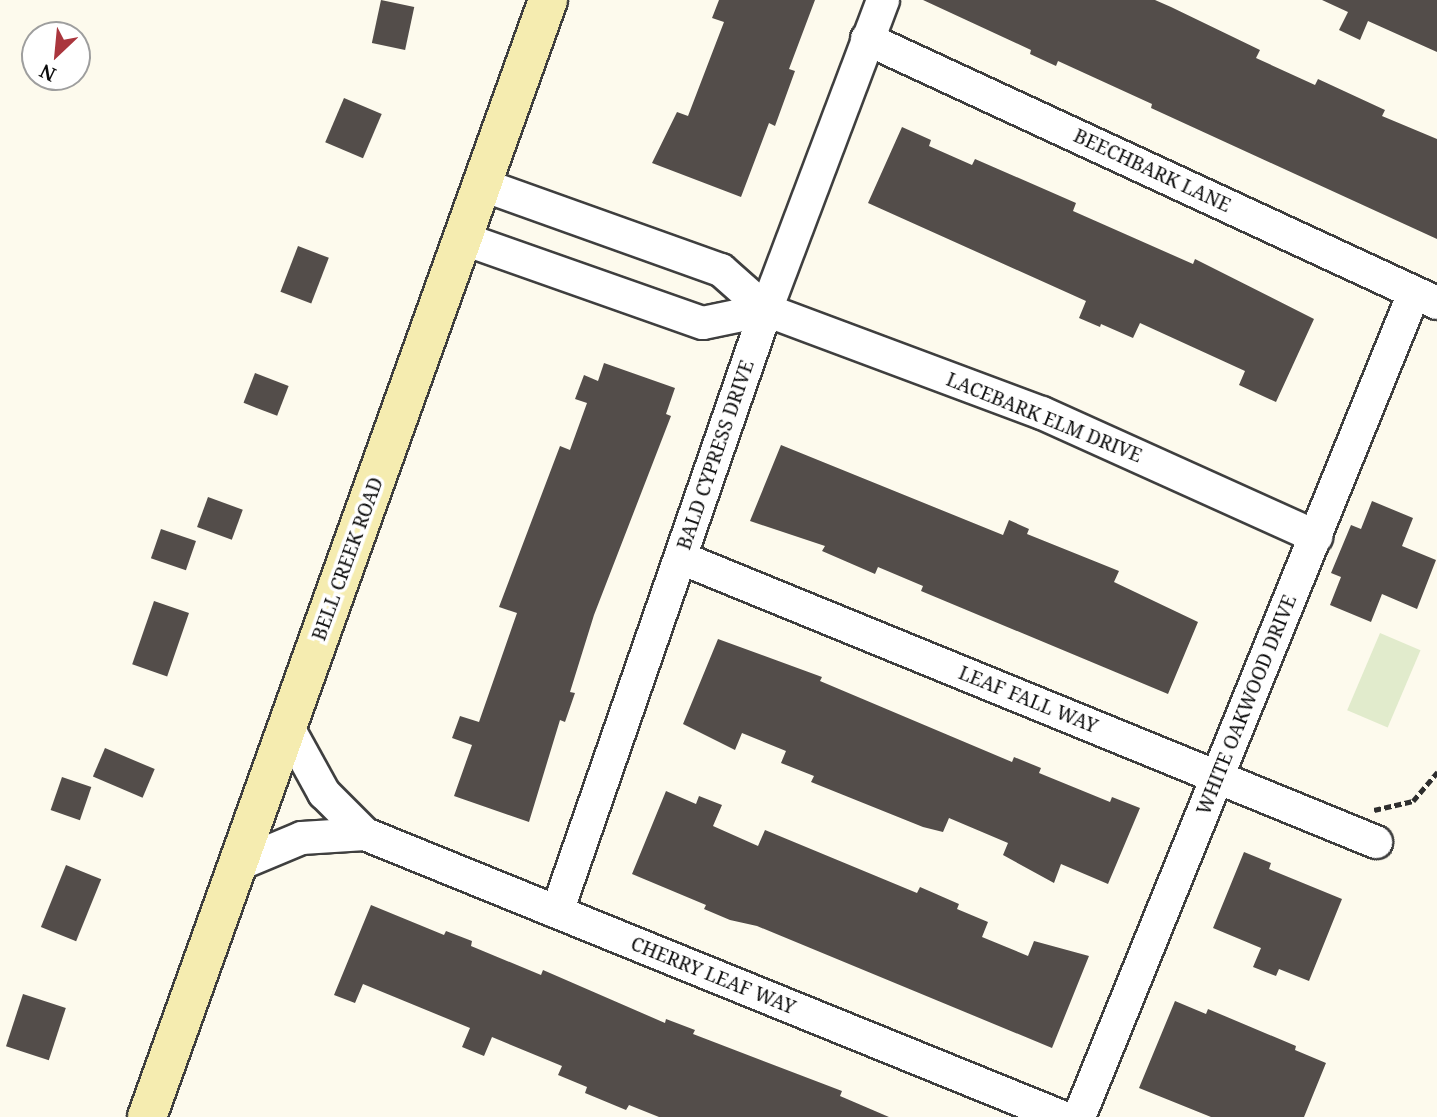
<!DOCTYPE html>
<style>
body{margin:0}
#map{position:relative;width:1437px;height:1117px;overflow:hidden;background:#fdfaed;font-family:"Noto Serif",serif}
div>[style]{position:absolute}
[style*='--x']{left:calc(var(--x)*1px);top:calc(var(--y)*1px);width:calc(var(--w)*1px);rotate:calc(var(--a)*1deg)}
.pitch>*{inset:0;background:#e1ebcc;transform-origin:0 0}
.building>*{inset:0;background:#534d4a;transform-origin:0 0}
.path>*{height:4.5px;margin-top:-2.25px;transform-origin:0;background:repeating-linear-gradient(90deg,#2e2e2e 0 7px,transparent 0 10.5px)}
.roads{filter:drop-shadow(2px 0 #3f3f3f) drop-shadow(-2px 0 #3f3f3f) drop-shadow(0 2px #3f3f3f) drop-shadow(0 -2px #3f3f3f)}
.street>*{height:32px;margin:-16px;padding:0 16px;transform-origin:16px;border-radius:16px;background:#fff}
.secondary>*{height:38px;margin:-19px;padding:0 19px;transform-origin:19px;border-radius:19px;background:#f5ecb0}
span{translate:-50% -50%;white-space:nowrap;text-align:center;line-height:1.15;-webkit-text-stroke:7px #fff;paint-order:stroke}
.street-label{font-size:19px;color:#0c0c0c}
.north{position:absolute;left:21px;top:21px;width:70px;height:70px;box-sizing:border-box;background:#fff;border:2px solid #9e9e9e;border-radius:50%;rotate:206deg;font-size:19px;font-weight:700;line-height:28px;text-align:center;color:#0c0c0c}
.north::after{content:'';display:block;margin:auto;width:24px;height:32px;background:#aa363d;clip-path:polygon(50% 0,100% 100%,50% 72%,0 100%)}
</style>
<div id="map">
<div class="pitch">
<i style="left:1380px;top:633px;width:44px;height:84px;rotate:23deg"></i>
</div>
<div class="building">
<i style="left:381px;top:0;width:34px;height:44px;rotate:12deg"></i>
<i style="clip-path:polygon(719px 0,815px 0,789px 69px,795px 71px,775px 126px,769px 123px,741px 197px,652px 163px,677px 112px,688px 116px,724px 22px,712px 18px)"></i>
<i style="clip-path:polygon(923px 0,1155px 0,1171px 7px,1260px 50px,1256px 58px,1315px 85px,1318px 79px,1385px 110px,1382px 116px,1437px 139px,1437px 239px,1151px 108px,1152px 104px,1058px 61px,1056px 66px,1030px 54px,1031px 50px)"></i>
<i style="clip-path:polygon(1322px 0,1437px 0,1437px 52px,1368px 21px,1360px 40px,1339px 30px,1348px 12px)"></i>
<i style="left:344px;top:98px;width:41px;height:48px;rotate:23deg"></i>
<i style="clip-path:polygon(902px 127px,931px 140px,929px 146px,972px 165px,975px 159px,1076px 203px,1073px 211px,1193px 264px,1195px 259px,1314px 319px,1276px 402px,1239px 385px,1245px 371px,1140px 323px,1133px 338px,1101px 324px,1100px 327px,1079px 318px,1086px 301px,868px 203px)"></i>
<i style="left:298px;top:246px;width:33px;height:49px;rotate:21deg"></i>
<i style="clip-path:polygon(604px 363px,675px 388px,666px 414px,671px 416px,594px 615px,570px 692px,575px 693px,565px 722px,560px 720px,529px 822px,454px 796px,472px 745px,452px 738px,460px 716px,479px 722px,517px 613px,499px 607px,560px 446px,570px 450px,587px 403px,575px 399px,584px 375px,598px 381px)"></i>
<i style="left:255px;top:373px;width:36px;height:32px;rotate:21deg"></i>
<i style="clip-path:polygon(781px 445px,1003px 535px,1009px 520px,1029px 529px,1027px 534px,1119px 571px,1114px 582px,1198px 622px,1168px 694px,921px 591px,923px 586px,878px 567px,875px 574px,822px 551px,825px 546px,750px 521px)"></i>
<i style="left:208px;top:497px;width:37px;height:32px;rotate:20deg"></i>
<i style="clip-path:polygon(1372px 501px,1413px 518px,1402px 546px,1436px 560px,1417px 609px,1382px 594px,1371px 622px,1330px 605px,1341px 577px,1331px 573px,1351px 525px,1361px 529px)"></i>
<i style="left:161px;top:529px;width:37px;height:31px;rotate:19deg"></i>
<i style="left:154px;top:601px;width:37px;height:67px;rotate:19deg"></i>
<i style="clip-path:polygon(718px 639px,822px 677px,820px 681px,1012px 762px,1014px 757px,1041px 768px,1039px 773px,1110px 802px,1112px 797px,1140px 808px,1108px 884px,1061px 864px,1054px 883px,1003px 855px,1008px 843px,949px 818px,943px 832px,923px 827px,811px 782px,814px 776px,781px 763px,786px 751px,742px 733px,735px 750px,683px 724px)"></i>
<i style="left:105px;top:748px;width:54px;height:31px;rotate:23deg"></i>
<i style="left:62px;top:777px;width:31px;height:35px;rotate:19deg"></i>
<i style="clip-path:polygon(666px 791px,696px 804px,699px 796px,722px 805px,713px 826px,758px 846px,765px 830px,917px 893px,920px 887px,959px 904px,957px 909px,988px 922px,982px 937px,1028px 956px,1034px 941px,1089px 956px,1052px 1048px,757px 926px,730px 920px,704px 909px,706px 905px,632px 874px)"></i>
<i style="clip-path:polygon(1244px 852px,1271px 863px,1269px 869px,1342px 899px,1309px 981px,1279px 969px,1276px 976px,1253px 967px,1261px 948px,1213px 928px)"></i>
<i style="left:66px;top:865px;width:38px;height:67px;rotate:22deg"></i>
<i style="clip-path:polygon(371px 905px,444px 935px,446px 931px,472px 941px,471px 946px,541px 975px,543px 970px,665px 1023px,666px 1019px,695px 1030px,693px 1034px,842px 1091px,840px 1096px,889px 1117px,659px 1117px,629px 1105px,626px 1110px,585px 1093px,587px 1087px,558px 1075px,562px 1066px,492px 1037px,484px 1056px,462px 1047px,470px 1028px,363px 984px,355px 1003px,334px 995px)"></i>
<i style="left:23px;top:994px;width:45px;height:55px;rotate:18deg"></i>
<i style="clip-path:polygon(1175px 1001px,1206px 1014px,1208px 1009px,1296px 1046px,1295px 1050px,1326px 1063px,1304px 1117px,1211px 1117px,1139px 1088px)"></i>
</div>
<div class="path">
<i style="--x:1374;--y:810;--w:40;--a:-13"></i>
<i style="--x:1413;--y:801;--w:38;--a:-50"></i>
</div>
<div class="roads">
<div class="street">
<i style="--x:867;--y:39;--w:628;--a:24.85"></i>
<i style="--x:483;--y:185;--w:253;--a:19.7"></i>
<i style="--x:721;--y:270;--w:60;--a:41.6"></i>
<i style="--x:766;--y:310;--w:295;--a:20.5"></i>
<i style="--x:1042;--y:413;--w:301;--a:24.3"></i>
<i style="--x:464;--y:239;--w:253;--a:19.4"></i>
<i style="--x:703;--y:323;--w:64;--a:-11.7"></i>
<i style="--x:681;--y:558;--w:751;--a:22.23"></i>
<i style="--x:287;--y:726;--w:77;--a:61.1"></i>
<i style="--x:324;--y:793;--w:58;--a:45"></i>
<i style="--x:365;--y:834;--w:752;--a:22.1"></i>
<i style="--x:237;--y:865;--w:70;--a:-22.6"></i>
<i style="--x:302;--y:838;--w:63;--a:-3.6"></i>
<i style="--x:557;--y:912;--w:637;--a:-70.85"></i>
<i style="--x:766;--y:310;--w:331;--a:-69.3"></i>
<i style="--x:1079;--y:1117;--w:889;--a:-67.88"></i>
</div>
<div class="secondary">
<i style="--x:147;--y:1117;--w:1187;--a:-70.25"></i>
</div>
</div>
<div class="street-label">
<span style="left:1152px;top:171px;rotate:25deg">BEECHBARK LANE</span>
<span style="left:1044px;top:418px;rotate:22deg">LACEBARK ELM DRIVE</span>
<span style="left:716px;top:455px;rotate:-71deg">BALD CYPRESS DRIVE</span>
<span style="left:348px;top:559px;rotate:-70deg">BELL CREEK ROAD</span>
<span style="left:1028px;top:700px;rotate:22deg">LEAF FALL WAY</span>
<span style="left:1247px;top:705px;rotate:-68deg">WHITE OAKWOOD DRIVE</span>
<span style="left:713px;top:976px;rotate:22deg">CHERRY LEAF WAY</span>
</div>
<div class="north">N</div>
</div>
